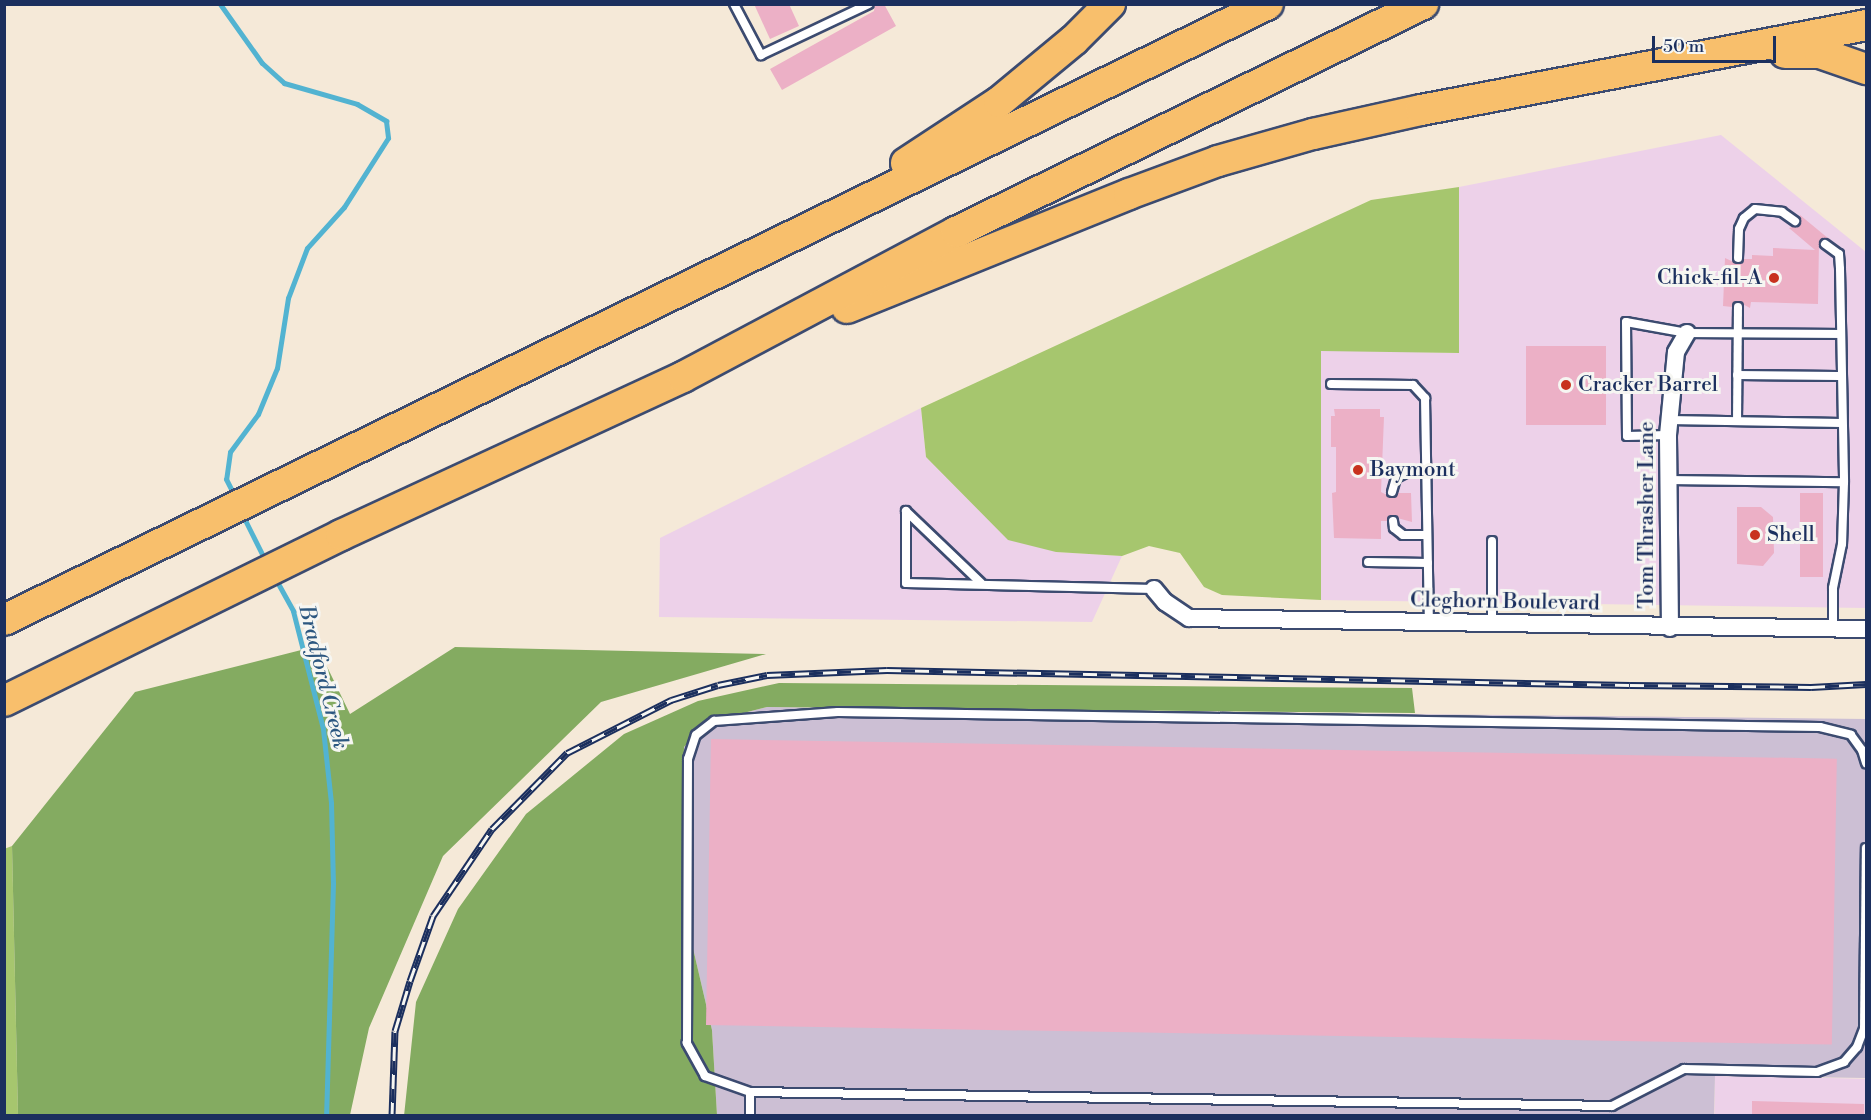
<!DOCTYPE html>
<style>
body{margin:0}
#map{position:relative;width:1871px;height:1120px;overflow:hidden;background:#f5e9d8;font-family:"Libre Bodoni",serif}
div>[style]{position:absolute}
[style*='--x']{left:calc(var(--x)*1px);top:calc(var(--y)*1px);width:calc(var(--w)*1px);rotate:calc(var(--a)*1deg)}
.built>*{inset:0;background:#edd1e9;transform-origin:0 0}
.industrial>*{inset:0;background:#ccbfd4}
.green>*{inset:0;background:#a6c66e}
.forest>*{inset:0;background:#84ab61}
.stream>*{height:5px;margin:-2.5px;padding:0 2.5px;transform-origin:2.5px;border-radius:2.5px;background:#52b3d1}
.building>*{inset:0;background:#ecb0c6;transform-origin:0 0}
.roads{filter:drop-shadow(2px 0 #3c4b70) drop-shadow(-2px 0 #3c4b70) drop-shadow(0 2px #3c4b70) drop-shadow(0 -2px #3c4b70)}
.service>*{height:8px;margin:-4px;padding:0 4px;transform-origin:4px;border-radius:4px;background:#fff}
.minor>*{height:16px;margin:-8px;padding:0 8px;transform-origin:8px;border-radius:8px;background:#fff}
.motorway>*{height:30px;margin:-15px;padding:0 15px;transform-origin:15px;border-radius:15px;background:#f8bf6c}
.rail>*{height:7px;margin-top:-3.5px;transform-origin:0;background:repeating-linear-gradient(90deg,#f6f6f2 0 14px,#1b2f5e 0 28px);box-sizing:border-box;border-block:2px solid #1b2f5e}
.dots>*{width:16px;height:16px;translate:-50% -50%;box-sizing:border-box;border:3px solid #f6f6f2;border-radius:50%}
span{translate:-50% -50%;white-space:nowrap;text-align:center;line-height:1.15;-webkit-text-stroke:6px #f6f6f2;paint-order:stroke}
.poi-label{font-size:21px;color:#1b2f5e}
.right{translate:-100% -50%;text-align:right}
.left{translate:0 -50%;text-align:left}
.street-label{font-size:21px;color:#1b2f5e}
.water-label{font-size:22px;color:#2c5780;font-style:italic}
.frame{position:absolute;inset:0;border:6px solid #1b2f5e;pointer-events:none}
.scale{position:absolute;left:1652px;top:36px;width:124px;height:27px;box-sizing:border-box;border:3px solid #1b2f5e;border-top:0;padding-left:8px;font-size:18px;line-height:21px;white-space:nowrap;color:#1b2f5e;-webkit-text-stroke:4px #f6f6f2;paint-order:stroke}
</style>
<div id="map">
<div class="built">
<i style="clip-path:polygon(1721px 135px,1866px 252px,1866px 608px,1321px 600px,1321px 350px,1459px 353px,1459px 187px)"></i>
<i style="clip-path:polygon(921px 408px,926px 457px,1056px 552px,1122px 556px,1092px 622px,659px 617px,660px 538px)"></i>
<i style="left:1715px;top:1076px;width:151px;height:40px;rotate:1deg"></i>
</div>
<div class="industrial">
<i style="clip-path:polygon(767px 707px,1866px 719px,1866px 1078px,1715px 1076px,1714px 1116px,717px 1115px,712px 1030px,682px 901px,684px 747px,708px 722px)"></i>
</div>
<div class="green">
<i style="clip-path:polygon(1459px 187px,1459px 353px,1321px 351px,1321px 600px,1222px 595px,1204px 587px,1180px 553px,1149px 546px,1122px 556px,1056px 552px,1008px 540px,926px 457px,921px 408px,1371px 200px)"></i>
<i style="clip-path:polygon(12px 846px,18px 1115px,5px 1116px,4px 849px)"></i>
</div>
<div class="forest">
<i style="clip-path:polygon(317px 646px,350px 714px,455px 647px,766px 654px,601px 702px,443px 856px,369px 1028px,350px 1115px,18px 1115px,12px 846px,135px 692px)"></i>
<i style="clip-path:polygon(779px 683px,1412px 688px,1415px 713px,767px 707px,708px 722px,684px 747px,682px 901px,712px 1030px,717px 1115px,404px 1116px,416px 1002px,458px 909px,526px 814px,624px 734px,698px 701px)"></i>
</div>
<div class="stream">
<i style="--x:220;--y:4;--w:72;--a:54.6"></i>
<i style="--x:262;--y:63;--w:30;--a:42"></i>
<i style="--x:284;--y:83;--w:76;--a:16"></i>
<i style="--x:357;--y:104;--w:34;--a:30"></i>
<i style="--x:386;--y:121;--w:17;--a:83"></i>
<i style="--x:388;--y:138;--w:82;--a:122.5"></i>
<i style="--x:344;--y:207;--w:55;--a:132.1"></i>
<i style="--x:307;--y:248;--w:53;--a:110.8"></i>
<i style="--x:288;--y:298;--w:71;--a:98.9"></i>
<i style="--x:277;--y:368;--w:50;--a:112.4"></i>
<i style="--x:258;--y:414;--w:47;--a:126.4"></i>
<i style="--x:230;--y:452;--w:27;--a:98"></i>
<i style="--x:226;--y:479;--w:20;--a:63"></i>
<i style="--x:242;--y:514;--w:54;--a:63.4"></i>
<i style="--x:275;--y:578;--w:38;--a:61"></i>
<i style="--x:293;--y:611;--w:122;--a:75.7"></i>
<i style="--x:323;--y:729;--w:74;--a:83.8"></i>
<i style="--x:331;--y:803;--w:80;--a:88.6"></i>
<i style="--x:333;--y:883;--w:233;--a:91.7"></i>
</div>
<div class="building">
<i style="clip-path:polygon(754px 4px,789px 4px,799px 26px,770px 39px)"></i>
<i style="clip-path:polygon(875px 4px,884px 4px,896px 26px,782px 90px,770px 69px,874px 11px)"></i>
<i style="clip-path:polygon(1800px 215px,1829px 239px,1823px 238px,1819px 243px,1818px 304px,1751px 302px,1750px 308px,1737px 301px,1732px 307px,1723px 306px,1725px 258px,1738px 264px,1744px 259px,1752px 259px,1752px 255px,1773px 256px,1773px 248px,1815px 250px,1789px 228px,1800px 225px)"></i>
<i style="left:1526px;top:346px;width:80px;height:79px"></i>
<i style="clip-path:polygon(1334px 409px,1380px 409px,1380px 417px,1384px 417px,1381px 492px,1393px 498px,1398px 493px,1411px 493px,1412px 522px,1390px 516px,1387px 521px,1381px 521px,1381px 539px,1334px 538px,1332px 493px,1336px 492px,1336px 447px,1331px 447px,1331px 416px,1335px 416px)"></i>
<i style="left:1800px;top:493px;width:23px;height:84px"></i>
<i style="clip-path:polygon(1737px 507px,1761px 507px,1773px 517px,1774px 553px,1763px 566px,1737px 564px)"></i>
<i style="left:711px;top:739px;width:1126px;height:286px;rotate:1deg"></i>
<i style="clip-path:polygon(1752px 1101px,1864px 1104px,1864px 1116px,1752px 1116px)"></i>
</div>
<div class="roads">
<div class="service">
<i style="--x:734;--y:4;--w:58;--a:62.1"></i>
<i style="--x:761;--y:55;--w:119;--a:-25.3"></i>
<i style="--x:1825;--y:244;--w:17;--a:36"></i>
<i style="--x:1839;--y:254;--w:15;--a:86"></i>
<i style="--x:1840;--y:269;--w:213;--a:88.9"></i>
<i style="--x:1844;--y:482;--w:62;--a:91.8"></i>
<i style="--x:1842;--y:544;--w:45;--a:101.6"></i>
<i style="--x:1833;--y:588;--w:41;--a:90"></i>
<i style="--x:1738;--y:258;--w:29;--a:-88"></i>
<i style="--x:1739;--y:229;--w:12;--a:-66"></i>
<i style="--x:1744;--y:218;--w:14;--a:-39"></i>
<i style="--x:1755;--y:209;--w:27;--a:6"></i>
<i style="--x:1782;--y:212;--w:16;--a:35"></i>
<i style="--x:1737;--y:375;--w:104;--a:0.6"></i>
<i style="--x:1331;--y:384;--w:82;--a:0.7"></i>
<i style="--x:1413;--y:385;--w:18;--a:47"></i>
<i style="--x:1425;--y:398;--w:225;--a:89"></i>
<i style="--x:1669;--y:420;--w:172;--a:1"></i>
<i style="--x:1737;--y:421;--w:114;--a:-89.5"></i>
<i style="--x:1668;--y:435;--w:41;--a:178.6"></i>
<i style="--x:1627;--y:436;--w:114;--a:-90.5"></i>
<i style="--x:1626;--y:322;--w:62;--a:10.2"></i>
<i style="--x:1687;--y:333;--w:154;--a:0.4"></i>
<i style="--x:1668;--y:480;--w:176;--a:0.7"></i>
<i style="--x:1392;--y:492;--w:15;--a:-74"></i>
<i style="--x:1396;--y:478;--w:11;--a:-27"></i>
<i style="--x:1406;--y:473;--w:21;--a:0"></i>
<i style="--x:1393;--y:521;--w:7;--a:82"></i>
<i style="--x:1394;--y:528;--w:11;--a:38"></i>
<i style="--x:1403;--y:535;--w:24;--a:0"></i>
<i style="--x:1492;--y:541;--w:83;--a:90"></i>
<i style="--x:1368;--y:562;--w:60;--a:1"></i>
<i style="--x:981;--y:583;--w:104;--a:-136.2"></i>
<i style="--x:906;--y:511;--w:72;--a:90"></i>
<i style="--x:906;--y:583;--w:248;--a:1.4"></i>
<i style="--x:750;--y:1092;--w:48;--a:-160.4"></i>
<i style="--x:705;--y:1076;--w:38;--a:-119"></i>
<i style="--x:687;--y:1043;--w:284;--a:-89.8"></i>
<i style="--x:688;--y:759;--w:25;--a:-72"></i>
<i style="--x:696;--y:735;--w:23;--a:-38"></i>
<i style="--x:714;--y:721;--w:124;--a:-4.2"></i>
<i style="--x:838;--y:712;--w:982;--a:0.88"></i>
<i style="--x:1820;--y:727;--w:32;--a:14"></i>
<i style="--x:1851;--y:735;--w:19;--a:54"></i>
<i style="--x:1862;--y:750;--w:14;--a:73"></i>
<i style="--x:750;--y:1116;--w:24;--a:-90"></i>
<i style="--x:750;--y:1092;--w:862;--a:0.93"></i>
<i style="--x:1612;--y:1106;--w:81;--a:-27.2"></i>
<i style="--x:1684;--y:1069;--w:133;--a:1.3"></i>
<i style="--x:1817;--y:1072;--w:29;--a:-20"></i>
<i style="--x:1844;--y:1062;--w:20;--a:-49"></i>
<i style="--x:1857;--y:1047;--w:19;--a:-69"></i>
<i style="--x:1864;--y:1029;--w:181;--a:-89.4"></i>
</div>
<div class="minor">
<i style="--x:1154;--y:589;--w:17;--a:50"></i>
<i style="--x:1165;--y:602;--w:29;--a:34"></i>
<i style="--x:1189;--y:618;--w:677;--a:0.93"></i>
<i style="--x:1670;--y:628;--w:193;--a:-90.6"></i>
<i style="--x:1668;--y:435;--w:83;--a:-84.5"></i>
<i style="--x:1676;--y:352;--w:22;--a:-60"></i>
</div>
<div class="motorway">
<i style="--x:1785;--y:53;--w:35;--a:0"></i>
<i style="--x:1820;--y:53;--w:49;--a:19.2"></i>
<i style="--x:906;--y:163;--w:111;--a:-33.3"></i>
<i style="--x:999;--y:102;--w:97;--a:-39.6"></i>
<i style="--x:1074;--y:40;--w:51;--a:-45"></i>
<i style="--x:847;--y:308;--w:304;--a:-22"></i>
<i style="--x:1129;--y:194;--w:95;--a:-20.3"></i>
<i style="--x:1218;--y:161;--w:99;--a:-15.9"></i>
<i style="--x:1313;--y:134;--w:111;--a:-12.5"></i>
<i style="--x:1421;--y:110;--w:453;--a:-10.8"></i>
<i style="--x:4;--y:620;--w:1406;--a:-25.98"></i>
<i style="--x:4;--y:701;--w:376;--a:-26.2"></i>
<i style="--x:341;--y:535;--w:377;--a:-24.8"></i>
<i style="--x:683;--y:377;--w:309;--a:-28"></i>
<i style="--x:956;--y:232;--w:520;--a:-26.02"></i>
</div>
</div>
<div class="rail">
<i style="--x:392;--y:1116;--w:85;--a:-88"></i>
<i style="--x:395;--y:1031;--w:52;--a:-73.3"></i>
<i style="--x:410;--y:981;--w:69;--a:-70.5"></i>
<i style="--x:433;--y:916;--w:105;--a:-55.9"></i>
<i style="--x:492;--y:829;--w:107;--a:-45.4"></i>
<i style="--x:567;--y:753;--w:117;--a:-27"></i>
<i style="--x:671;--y:700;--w:49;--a:-17.7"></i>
<i style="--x:718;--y:685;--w:50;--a:-11.5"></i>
<i style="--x:767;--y:675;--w:120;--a:-2.4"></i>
<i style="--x:887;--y:670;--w:743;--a:1.16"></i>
<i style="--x:1630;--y:685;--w:181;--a:0.6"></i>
<i style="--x:1811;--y:687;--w:55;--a:-3.1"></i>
</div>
<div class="dots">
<i style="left:1774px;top:278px;background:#c8321e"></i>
<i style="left:1566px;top:385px;background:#c8321e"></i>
<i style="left:1358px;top:470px;background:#c8321e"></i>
<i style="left:1755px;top:535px;background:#c8321e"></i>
</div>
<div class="poi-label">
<span class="right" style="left:1762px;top:278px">Chick-fil-A</span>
<span class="left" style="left:1578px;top:385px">Cracker Barrel</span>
<span class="left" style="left:1370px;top:470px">Baymont</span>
<span class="left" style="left:1767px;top:535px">Shell</span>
</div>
<div class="street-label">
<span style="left:1647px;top:515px;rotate:-90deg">Tom Thrasher Lane</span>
<span style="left:1505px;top:602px;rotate:1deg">Cleghorn Boulevard</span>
</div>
<div class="water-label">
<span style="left:323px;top:677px;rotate:76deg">Bradford Creek</span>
</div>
<div class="frame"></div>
<div class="scale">50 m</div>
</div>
